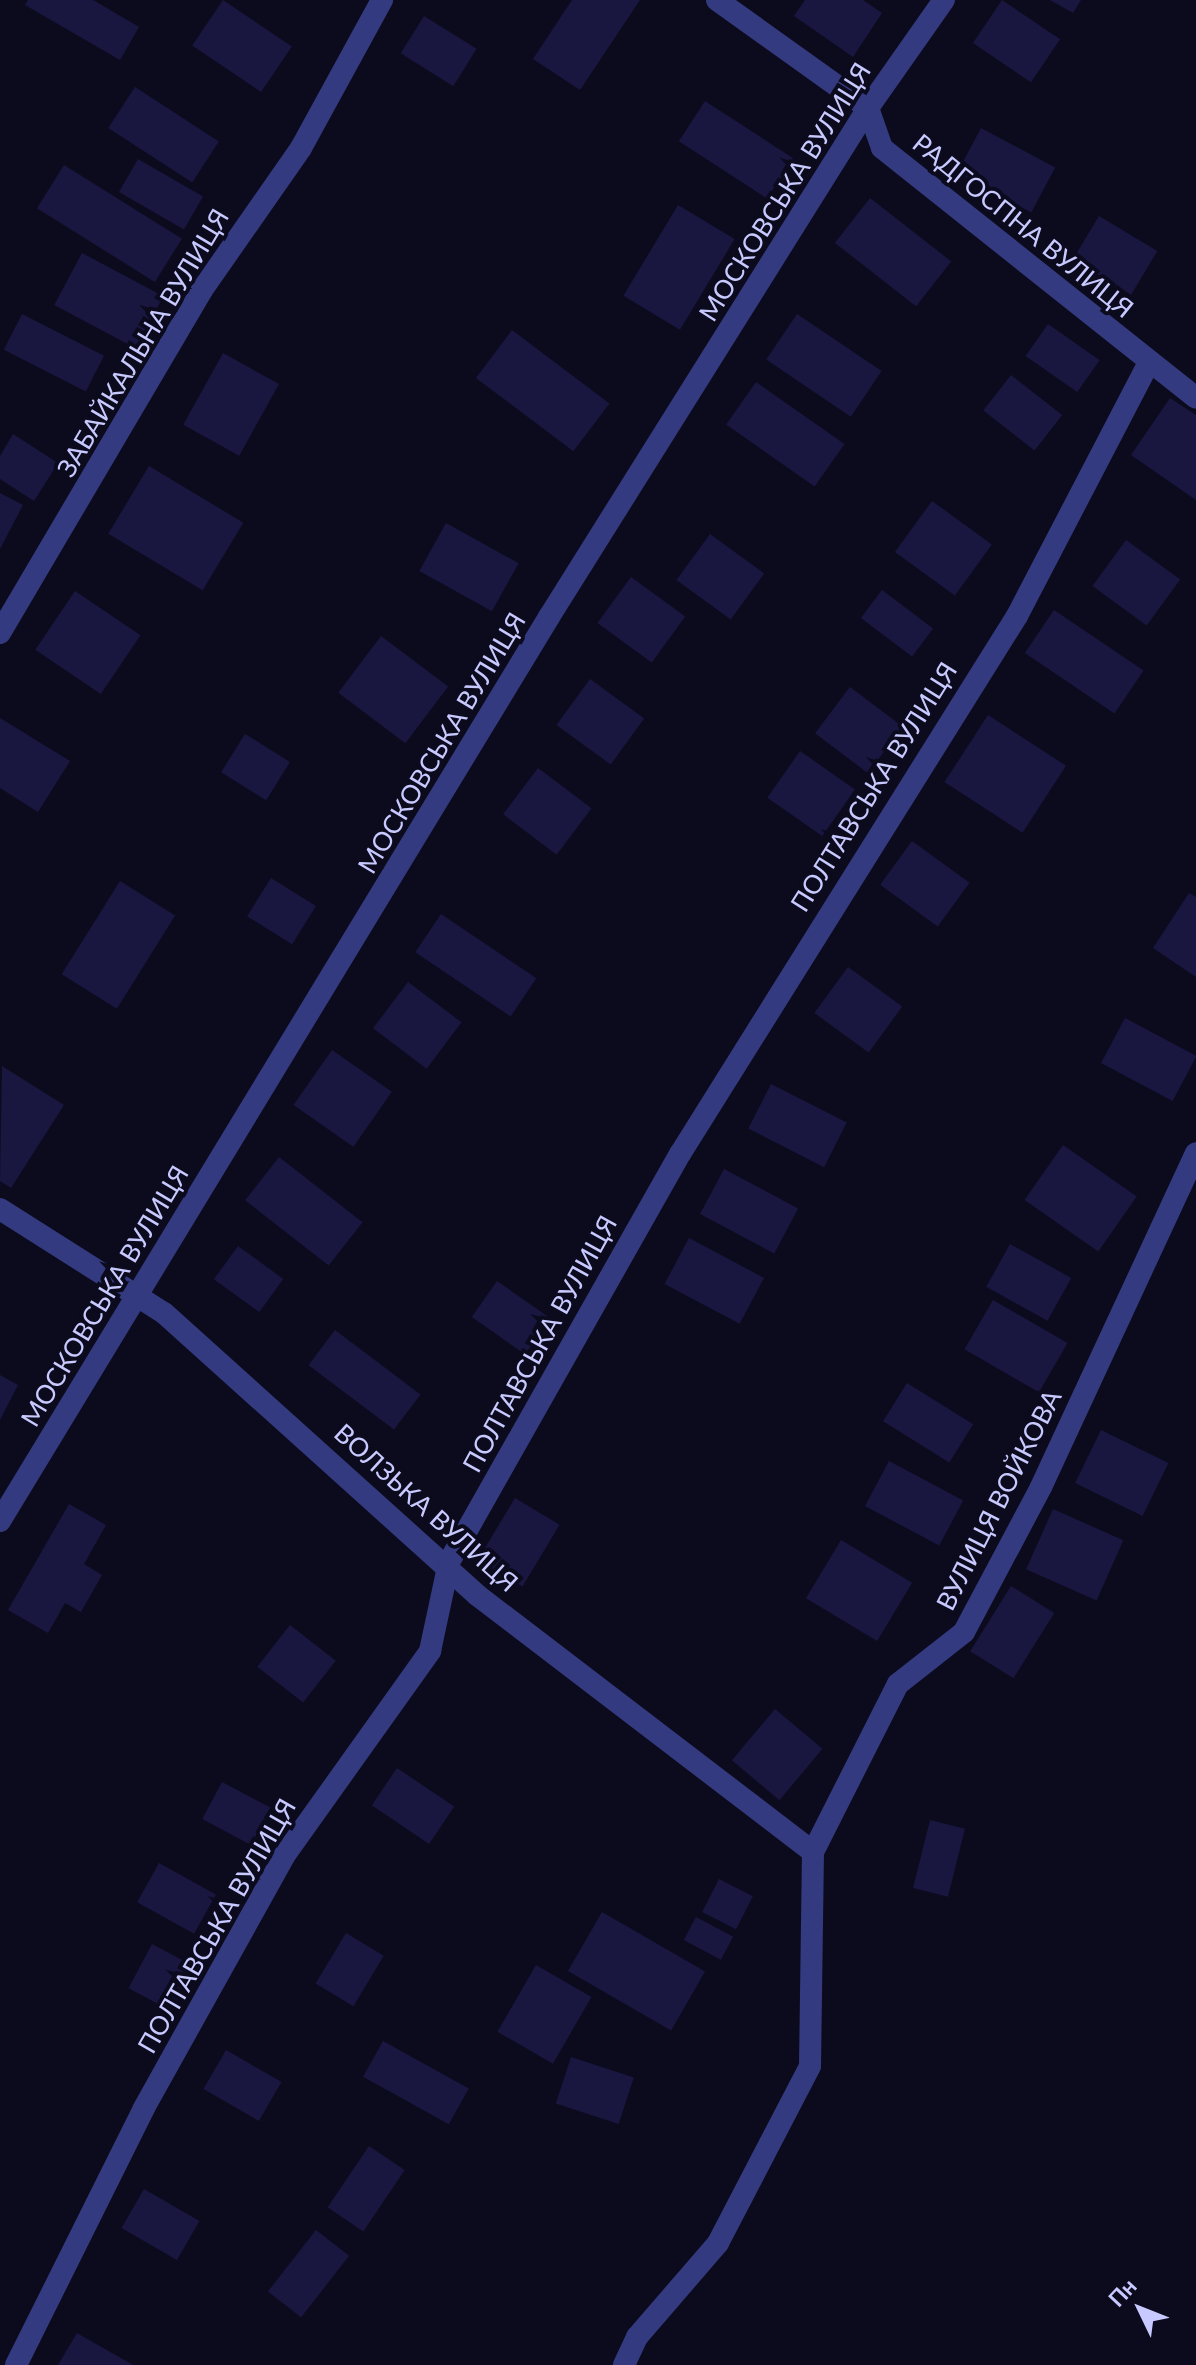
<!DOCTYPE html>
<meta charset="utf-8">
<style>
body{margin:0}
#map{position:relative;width:1196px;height:2365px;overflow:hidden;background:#0c0b1e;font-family:Lato,sans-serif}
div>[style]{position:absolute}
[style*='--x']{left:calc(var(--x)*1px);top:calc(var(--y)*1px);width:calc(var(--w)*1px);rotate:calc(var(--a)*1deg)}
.building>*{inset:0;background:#191640;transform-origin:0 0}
.minor>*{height:22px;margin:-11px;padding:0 11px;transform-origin:11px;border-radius:11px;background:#343a7f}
span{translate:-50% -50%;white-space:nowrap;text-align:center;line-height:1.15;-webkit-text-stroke:8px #0c0b1e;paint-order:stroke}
.street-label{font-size:26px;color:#c8c9ff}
.north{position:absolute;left:1100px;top:2269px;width:80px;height:80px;-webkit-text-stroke:6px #0c0b1e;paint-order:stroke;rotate:313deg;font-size:22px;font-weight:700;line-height:32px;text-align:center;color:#c8c9ff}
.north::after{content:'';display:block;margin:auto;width:28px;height:36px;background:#c8c9ff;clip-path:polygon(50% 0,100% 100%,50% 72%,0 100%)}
</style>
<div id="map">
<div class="building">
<i style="clip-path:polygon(28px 0,93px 0,139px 27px,120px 60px,25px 5px)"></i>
<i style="left:223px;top:0;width:83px;height:55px;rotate:34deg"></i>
<i style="clip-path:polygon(572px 0,640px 0,580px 90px,533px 59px)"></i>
<i style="clip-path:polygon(805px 0,863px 0,882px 13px,853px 57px,794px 16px)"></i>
<i style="left:1002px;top:0;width:70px;height:52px;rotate:34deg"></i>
<i style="clip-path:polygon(1050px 0,1081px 0,1073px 13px)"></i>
<i style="left:424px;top:16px;width:62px;height:44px;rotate:32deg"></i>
<i style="left:135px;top:87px;width:100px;height:49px;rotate:33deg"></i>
<i style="left:705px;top:101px;width:105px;height:48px;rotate:33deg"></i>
<i style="left:981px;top:128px;width:84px;height:51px;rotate:28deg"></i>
<i style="left:138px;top:159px;width:75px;height:38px;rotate:30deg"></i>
<i style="left:64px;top:165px;width:139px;height:51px;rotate:32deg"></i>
<i style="left:870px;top:198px;width:103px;height:57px;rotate:38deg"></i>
<i style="left:678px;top:205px;width:66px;height:106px;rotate:31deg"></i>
<i style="left:1099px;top:216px;width:68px;height:51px;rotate:31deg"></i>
<i style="left:82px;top:253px;width:92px;height:59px;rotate:28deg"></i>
<i style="left:22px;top:314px;width:92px;height:40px;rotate:27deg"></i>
<i style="left:797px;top:314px;width:102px;height:55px;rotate:34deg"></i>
<i style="left:1048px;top:324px;width:63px;height:39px;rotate:35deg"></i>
<i style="left:512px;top:330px;width:122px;height:60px;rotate:37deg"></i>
<i style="left:223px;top:353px;width:64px;height:82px;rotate:29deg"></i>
<i style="left:1011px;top:375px;width:65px;height:45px;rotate:38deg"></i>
<i style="left:756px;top:382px;width:108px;height:52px;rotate:35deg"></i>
<i style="clip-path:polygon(1170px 398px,1196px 415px,1196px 500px,1131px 455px)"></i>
<i style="clip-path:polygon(13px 434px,58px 463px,34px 501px,0 479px,0 456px)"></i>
<i style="left:149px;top:466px;width:110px;height:79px;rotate:31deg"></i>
<i style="clip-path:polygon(0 493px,23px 505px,0 549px)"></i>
<i style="left:932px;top:501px;width:74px;height:63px;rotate:36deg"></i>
<i style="left:446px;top:523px;width:83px;height:55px;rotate:29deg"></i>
<i style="left:710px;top:534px;width:67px;height:57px;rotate:36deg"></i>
<i style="left:1126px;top:540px;width:67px;height:57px;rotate:36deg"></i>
<i style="left:631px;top:577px;width:67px;height:57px;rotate:36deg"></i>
<i style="left:882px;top:590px;width:64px;height:35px;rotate:37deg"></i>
<i style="left:75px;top:591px;width:79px;height:71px;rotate:34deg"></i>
<i style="left:1054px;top:610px;width:108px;height:52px;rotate:34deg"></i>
<i style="left:381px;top:636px;width:84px;height:71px;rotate:37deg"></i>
<i style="left:590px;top:679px;width:67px;height:57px;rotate:36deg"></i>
<i style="left:850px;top:687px;width:66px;height:58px;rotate:37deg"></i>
<i style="left:988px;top:715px;width:93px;height:80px;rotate:33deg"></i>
<i style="clip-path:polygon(0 718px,70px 761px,38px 812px,0 788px)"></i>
<i style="left:245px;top:734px;width:53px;height:45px;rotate:32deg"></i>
<i style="left:800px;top:751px;width:67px;height:57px;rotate:35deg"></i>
<i style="left:538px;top:768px;width:67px;height:58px;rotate:37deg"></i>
<i style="left:912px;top:841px;width:71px;height:54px;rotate:36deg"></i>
<i style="left:271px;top:878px;width:53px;height:45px;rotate:32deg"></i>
<i style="left:120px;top:881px;width:65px;height:110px;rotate:32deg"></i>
<i style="clip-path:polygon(1189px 893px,1196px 897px,1196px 977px,1153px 948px)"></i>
<i style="left:441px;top:914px;width:115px;height:46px;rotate:34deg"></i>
<i style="left:848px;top:967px;width:67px;height:57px;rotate:36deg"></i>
<i style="left:408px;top:982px;width:67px;height:58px;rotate:37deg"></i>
<i style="left:1125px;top:1018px;width:81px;height:51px;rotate:28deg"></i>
<i style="left:332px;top:1050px;width:73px;height:67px;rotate:35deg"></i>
<i style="clip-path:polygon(2px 1066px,64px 1105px,11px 1188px,0 1181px)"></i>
<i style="left:771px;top:1084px;width:85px;height:50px;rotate:27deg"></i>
<i style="left:1063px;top:1145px;width:90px;height:67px;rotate:35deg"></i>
<i style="left:279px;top:1157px;width:106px;height:55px;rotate:38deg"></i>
<i style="left:724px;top:1169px;width:84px;height:51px;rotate:28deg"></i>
<i style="left:689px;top:1238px;width:85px;height:52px;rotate:28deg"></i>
<i style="left:1010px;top:1244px;width:70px;height:49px;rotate:29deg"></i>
<i style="left:238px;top:1246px;width:56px;height:41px;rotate:36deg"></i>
<i style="left:497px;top:1281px;width:65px;height:44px;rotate:35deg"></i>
<i style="left:993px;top:1300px;width:86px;height:57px;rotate:30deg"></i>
<i style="left:335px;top:1330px;width:107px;height:44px;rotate:37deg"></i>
<i style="clip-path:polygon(0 1375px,18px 1385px,0 1420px)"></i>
<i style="left:907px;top:1383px;width:78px;height:45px;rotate:32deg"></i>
<i style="left:1101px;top:1430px;width:75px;height:59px;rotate:26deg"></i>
<i style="left:889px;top:1461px;width:84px;height:51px;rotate:28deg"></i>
<i style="left:515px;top:1498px;width:52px;height:72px;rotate:31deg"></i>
<i style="clip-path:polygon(69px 1504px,106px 1525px,84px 1564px,102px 1575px,81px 1612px,65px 1603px,48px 1633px,8px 1610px)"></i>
<i style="left:1053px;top:1509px;width:77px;height:66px;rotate:24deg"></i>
<i style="left:841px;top:1540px;width:83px;height:68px;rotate:31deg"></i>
<i style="left:1011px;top:1586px;width:51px;height:77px;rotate:32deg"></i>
<i style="left:290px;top:1625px;width:58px;height:53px;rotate:38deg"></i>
<i style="left:775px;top:1709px;width:62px;height:67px;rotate:40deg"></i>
<i style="left:397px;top:1768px;width:69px;height:45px;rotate:34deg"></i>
<i style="left:222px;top:1782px;width:55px;height:42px;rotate:28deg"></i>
<i style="left:930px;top:1820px;width:36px;height:70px;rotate:14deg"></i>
<i style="left:159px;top:1863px;width:65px;height:45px;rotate:29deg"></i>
<i style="left:719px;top:1879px;width:38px;height:37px;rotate:27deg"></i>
<i style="left:602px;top:1912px;width:119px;height:68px;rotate:30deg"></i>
<i style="left:696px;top:1917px;width:42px;height:26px;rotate:28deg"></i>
<i style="left:346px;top:1933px;width:44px;height:59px;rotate:31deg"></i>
<i style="left:152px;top:1944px;width:49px;height:50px;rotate:28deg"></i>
<i style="left:536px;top:1965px;width:64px;height:77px;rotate:30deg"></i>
<i style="left:383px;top:2041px;width:98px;height:41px;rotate:29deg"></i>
<i style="left:226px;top:2050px;width:64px;height:45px;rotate:30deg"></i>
<i style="left:571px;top:2057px;width:66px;height:49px;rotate:18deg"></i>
<i style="left:369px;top:2146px;width:43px;height:74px;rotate:34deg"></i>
<i style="left:144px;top:2189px;width:64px;height:45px;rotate:30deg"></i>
<i style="left:316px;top:2230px;width:42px;height:78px;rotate:38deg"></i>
<i style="clip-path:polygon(77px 2333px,133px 2365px,58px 2365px)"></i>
</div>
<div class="minor">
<i style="--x:717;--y:0;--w:186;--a:35.6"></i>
<i style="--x:868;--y:108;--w:42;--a:70.7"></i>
<i style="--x:882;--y:148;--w:401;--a:38.5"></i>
<i style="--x:0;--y:633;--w:398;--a:-59.5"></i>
<i style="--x:202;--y:290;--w:173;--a:-55.1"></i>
<i style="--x:301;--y:148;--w:169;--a:-61.3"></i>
<i style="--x:0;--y:1209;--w:194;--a:32.4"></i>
<i style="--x:164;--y:1313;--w:421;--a:42"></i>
<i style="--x:477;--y:1595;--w:423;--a:37.4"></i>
<i style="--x:0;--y:1521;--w:1058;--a:-58.73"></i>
<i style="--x:549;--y:617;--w:601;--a:-57.92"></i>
<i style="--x:868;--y:108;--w:132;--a:-54.9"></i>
<i style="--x:16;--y:2365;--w:287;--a:-63.5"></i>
<i style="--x:144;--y:2108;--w:288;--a:-60.9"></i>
<i style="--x:284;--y:1856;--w:252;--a:-54.5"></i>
<i style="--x:430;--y:1651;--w:91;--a:-77.9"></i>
<i style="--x:449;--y:1562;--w:469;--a:-60.5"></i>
<i style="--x:680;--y:1154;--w:635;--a:-57.94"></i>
<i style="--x:1017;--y:616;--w:284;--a:-62.5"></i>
<i style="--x:624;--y:2365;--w:31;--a:-65"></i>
<i style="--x:637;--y:2337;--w:124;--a:-49.2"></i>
<i style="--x:718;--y:2243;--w:199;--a:-62.5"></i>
<i style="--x:810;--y:2066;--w:214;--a:-89.2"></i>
<i style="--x:813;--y:1852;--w:188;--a:-63.2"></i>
<i style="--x:898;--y:1684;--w:84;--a:-38.2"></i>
<i style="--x:964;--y:1632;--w:164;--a:-62"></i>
<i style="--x:1041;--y:1487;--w:368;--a:-65.1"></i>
</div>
<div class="street-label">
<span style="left:785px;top:192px;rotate:-58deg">МОСКОВСЬКА ВУЛИЦЯ</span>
<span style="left:1023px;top:226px;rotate:39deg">РАДГОСПНА ВУЛИЦЯ</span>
<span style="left:143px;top:343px;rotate:-59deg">ЗАБАЙКАЛЬНА ВУЛИЦЯ</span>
<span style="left:442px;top:743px;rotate:-59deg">МОСКОВСЬКА ВУЛИЦЯ</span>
<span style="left:874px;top:787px;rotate:-58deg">ПОЛТАВСЬКА ВУЛИЦЯ</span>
<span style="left:105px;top:1296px;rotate:-59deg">МОСКОВСЬКА ВУЛИЦЯ</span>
<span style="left:540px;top:1344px;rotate:-61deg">ПОЛТАВСЬКА ВУЛИЦЯ</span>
<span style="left:999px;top:1500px;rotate:-63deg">ВУЛИЦЯ ВОЙКОВА</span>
<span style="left:426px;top:1508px;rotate:42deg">ВОЛЗЬКА ВУЛИЦЯ</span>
<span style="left:217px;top:1926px;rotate:-60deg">ПОЛТАВСЬКА ВУЛИЦЯ</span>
</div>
<div class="north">Пн</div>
</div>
